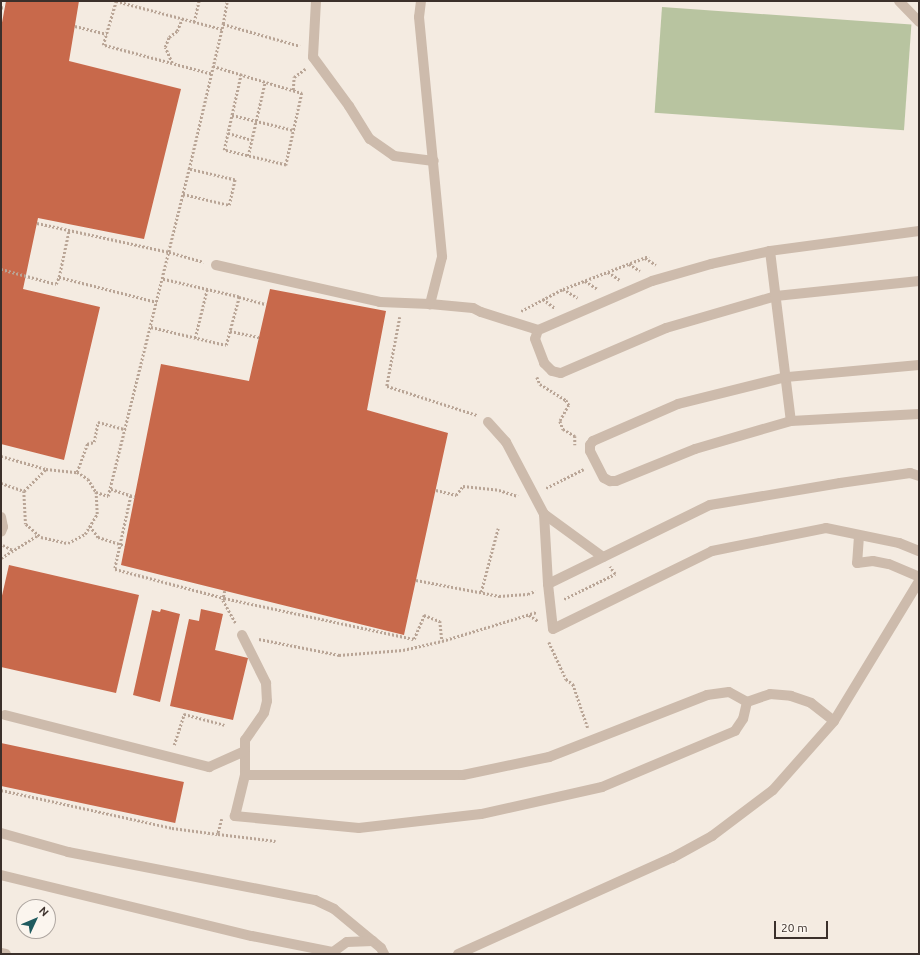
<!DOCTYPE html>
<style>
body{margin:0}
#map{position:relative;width:920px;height:955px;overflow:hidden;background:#f4ebe1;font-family:Ubuntu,sans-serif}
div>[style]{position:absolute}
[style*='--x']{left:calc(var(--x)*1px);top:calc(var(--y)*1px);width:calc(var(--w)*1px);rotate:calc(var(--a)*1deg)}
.green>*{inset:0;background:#b8c4a0;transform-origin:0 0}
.building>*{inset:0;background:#c8694b;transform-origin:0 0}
.path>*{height:2.5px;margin-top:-1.25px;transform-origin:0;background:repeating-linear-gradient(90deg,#b9a596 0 2px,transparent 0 4px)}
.lane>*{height:10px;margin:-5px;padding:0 5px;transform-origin:5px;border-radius:5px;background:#cdbbac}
span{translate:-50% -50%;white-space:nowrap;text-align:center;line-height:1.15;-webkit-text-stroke:3px #fbf5ee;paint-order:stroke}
.frame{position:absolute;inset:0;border:2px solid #3b302b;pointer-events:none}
.north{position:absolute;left:16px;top:899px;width:40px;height:40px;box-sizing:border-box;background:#fbf5ee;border:1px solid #aea6a0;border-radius:50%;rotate:46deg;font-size:11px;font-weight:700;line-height:16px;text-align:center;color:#3b302b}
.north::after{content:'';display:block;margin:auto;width:14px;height:18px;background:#1f5a5e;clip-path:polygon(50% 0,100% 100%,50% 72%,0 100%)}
.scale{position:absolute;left:774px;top:921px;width:54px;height:18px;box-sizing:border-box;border:2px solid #3b302b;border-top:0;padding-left:5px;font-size:12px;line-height:14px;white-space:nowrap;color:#3b302b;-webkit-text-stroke:3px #fbf5ee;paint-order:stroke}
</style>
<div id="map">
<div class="green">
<i style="left:662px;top:7px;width:250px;height:106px;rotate:4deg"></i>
</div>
<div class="building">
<i style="clip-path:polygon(6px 1px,79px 1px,69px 61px,181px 89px,144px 239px,38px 218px,23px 289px,100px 307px,64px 460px,1px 444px,1px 28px)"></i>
<i style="clip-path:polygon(270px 289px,386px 311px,367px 410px,448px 433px,404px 635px,121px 565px,161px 364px,249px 381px)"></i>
<i style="clip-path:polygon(9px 565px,139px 595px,116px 693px,1px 667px,1px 600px)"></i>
<i style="clip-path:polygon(161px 609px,180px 614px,160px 702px,133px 695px,152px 610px,160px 612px)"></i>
<i style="clip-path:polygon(201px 609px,223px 614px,215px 650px,248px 658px,233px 720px,170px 706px,189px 619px,199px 621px)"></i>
<i style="left:1px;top:743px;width:187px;height:42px;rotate:12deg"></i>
</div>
<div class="path">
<i style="--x:1;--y:7;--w:4;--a:14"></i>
<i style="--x:194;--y:22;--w:22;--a:-77"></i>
<i style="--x:223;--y:24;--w:80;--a:15.9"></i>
<i style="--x:75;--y:26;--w:33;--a:14"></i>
<i style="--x:172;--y:63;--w:17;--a:-114"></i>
<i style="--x:165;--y:47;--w:11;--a:-68"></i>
<i style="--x:169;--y:37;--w:10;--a:-37"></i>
<i style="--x:177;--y:31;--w:13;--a:-67"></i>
<i style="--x:213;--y:66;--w:93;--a:16.9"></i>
<i style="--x:302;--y:93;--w:74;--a:102.5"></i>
<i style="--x:286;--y:165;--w:64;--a:-166.4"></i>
<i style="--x:224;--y:150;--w:78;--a:-77.4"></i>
<i style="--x:211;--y:74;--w:112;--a:-165"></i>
<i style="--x:103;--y:45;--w:46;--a:-73.5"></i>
<i style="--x:116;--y:1;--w:110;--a:14.8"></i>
<i style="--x:293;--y:90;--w:13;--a:-86"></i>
<i style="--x:294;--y:77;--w:14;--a:-36"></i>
<i style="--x:232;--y:115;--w:63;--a:13.8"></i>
<i style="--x:228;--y:133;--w:25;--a:16"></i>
<i style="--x:248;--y:156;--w:76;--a:-77.1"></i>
<i style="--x:183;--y:194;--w:47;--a:13.4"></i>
<i style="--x:229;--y:205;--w:26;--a:-77"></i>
<i style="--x:235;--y:180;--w:47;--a:-166.6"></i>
<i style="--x:37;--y:223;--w:135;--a:12.4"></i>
<i style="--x:169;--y:252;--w:36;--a:16"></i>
<i style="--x:645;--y:258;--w:13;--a:32"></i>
<i style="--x:629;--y:264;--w:13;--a:32"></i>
<i style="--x:1;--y:269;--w:57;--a:15.3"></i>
<i style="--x:56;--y:284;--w:8;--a:-67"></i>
<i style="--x:59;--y:277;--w:101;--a:14.3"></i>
<i style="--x:608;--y:272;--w:14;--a:34"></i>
<i style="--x:59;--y:277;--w:48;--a:-78"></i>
<i style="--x:585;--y:281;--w:15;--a:32"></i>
<i style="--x:563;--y:289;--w:17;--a:31"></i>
<i style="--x:239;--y:297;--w:28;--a:15"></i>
<i style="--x:543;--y:299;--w:15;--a:37"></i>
<i style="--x:521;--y:311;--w:47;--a:-27.6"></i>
<i style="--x:563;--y:289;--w:92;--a:-21"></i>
<i style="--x:400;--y:317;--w:70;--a:100.7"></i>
<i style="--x:387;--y:386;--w:95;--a:17.9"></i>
<i style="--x:151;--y:327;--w:77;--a:13.5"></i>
<i style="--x:226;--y:345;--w:50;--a:-74.8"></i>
<i style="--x:239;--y:297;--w:79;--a:-166.8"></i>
<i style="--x:230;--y:331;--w:30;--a:12"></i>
<i style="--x:195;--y:338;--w:50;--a:-76.2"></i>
<i style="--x:537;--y:377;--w:8;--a:67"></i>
<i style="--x:540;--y:384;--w:31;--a:32"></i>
<i style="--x:566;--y:400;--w:6;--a:59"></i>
<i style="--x:569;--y:405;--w:18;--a:119"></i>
<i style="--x:560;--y:421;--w:9;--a:69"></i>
<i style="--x:563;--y:429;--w:14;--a:30"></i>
<i style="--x:575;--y:436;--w:9;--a:90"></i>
<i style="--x:1;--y:456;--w:47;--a:16.1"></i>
<i style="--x:77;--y:472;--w:30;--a:-70"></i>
<i style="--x:87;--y:444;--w:7;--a:-16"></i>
<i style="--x:94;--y:442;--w:20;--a:-79"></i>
<i style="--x:98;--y:422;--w:28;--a:15"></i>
<i style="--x:1;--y:483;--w:24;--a:19"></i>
<i style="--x:24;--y:491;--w:31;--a:-45"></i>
<i style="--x:46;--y:469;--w:31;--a:6"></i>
<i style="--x:77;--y:472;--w:13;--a:32"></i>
<i style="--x:88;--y:479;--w:15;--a:58"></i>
<i style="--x:96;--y:492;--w:13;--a:18"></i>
<i style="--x:108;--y:496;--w:337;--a:-76.1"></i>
<i style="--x:189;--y:169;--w:149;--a:-76.8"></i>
<i style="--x:223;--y:24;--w:23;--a:-80"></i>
<i style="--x:546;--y:488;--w:42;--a:-26.6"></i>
<i style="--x:111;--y:489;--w:25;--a:18"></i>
<i style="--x:436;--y:490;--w:21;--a:14"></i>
<i style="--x:456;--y:495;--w:11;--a:-52"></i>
<i style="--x:463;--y:486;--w:36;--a:6"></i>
<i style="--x:499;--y:490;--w:20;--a:18"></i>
<i style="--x:24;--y:491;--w:33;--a:87"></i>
<i style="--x:26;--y:524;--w:20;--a:41"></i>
<i style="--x:41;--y:537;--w:28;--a:13"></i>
<i style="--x:68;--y:543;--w:19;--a:-28"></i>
<i style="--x:85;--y:534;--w:23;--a:-59"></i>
<i style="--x:97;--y:514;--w:22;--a:-93"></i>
<i style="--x:131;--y:496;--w:75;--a:102.4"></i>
<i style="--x:115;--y:569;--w:113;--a:14.9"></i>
<i style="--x:224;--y:598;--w:194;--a:12.2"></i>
<i style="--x:414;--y:639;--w:26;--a:-67"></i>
<i style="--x:424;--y:615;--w:17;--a:21"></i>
<i style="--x:440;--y:621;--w:20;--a:84"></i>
<i style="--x:90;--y:526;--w:14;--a:54"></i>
<i style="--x:98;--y:537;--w:28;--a:18"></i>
<i style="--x:3;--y:545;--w:11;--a:27"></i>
<i style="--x:1;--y:558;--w:44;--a:-31.9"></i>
<i style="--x:416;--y:580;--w:85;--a:10.9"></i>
<i style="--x:499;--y:596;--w:29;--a:-4"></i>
<i style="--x:528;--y:594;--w:8;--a:-23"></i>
<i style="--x:225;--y:591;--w:9;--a:103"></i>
<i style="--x:223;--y:600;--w:26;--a:61"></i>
<i style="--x:481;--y:592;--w:66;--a:-75.1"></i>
<i style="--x:564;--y:599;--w:57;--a:-26.1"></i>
<i style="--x:615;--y:574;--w:9;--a:-126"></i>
<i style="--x:529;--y:615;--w:11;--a:34"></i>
<i style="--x:259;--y:639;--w:82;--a:11.3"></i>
<i style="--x:339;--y:655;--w:64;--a:-4.5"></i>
<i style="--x:403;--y:650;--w:40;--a:-13"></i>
<i style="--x:442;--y:641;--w:99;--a:-17"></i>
<i style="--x:549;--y:642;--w:41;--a:65.3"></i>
<i style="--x:566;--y:679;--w:9;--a:36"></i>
<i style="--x:573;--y:684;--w:46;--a:71.2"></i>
<i style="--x:174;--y:745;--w:33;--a:-72"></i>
<i style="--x:184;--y:714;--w:42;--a:15"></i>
<i style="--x:1;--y:790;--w:175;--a:12.5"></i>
<i style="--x:172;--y:828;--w:46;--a:7.4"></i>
<i style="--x:222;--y:819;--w:16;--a:105"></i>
<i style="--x:218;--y:834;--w:58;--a:6.9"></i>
</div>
<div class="lane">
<i style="--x:316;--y:1;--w:56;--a:93.1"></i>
<i style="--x:313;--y:57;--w:61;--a:53.7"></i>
<i style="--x:349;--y:106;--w:39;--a:58"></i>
<i style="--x:370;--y:139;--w:29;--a:35"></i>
<i style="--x:394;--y:156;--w:40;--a:7.1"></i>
<i style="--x:421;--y:1;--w:16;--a:97"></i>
<i style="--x:419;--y:17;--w:241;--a:84.5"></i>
<i style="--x:442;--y:257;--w:49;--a:104.3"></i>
<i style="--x:430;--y:304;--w:43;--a:5.3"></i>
<i style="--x:473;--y:308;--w:9;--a:27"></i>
<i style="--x:481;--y:312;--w:60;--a:17.5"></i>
<i style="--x:899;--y:1;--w:29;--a:46"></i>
<i style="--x:919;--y:231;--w:150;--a:172.4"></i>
<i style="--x:770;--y:251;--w:60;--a:167.6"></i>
<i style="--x:711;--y:264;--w:61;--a:163.9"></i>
<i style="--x:652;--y:281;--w:124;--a:156.7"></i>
<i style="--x:538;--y:330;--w:9;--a:108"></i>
<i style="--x:535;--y:339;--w:26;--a:69"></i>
<i style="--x:544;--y:363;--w:11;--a:45"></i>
<i style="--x:552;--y:371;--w:9;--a:13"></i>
<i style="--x:561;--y:373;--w:114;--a:-23.2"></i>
<i style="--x:666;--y:328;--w:115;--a:-16.2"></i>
<i style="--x:776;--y:296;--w:144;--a:-6"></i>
<i style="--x:770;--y:251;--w:171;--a:83"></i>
<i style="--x:216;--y:265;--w:168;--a:12.7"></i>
<i style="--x:380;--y:302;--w:50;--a:2.3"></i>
<i style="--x:919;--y:365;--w:134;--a:174.8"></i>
<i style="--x:786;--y:377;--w:111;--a:166"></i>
<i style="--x:678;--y:404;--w:93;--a:156.5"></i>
<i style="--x:593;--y:441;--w:5;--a:127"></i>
<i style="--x:590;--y:445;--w:6;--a:90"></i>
<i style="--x:590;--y:451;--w:30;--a:63"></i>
<i style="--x:604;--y:478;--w:7;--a:27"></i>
<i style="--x:610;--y:481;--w:6;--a:0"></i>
<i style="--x:616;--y:481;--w:85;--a:-22.1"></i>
<i style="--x:695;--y:449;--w:100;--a:-16.3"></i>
<i style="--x:791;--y:421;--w:128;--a:-3.1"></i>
<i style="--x:488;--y:422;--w:27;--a:48"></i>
<i style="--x:506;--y:442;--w:81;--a:62.2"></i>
<i style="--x:544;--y:514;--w:70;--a:86.7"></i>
<i style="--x:548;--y:584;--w:180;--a:-26"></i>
<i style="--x:710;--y:505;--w:132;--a:-9.6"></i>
<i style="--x:840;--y:483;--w:71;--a:-8.1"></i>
<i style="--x:910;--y:473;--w:9;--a:18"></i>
<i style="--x:544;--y:514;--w:73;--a:36.1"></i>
<i style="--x:1;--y:517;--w:10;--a:79"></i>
<i style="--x:3;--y:527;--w:5;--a:112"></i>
<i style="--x:859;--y:536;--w:27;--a:94"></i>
<i style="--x:857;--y:563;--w:16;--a:-7"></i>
<i style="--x:873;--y:561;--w:16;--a:11"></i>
<i style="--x:889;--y:564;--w:33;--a:23"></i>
<i style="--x:548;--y:584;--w:45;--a:83.7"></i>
<i style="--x:553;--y:629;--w:177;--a:-26.1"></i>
<i style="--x:712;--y:551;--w:116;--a:-11.4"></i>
<i style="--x:826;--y:528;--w:75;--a:11.6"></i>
<i style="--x:899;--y:543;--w:22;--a:22"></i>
<i style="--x:242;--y:635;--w:54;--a:63.4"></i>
<i style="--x:266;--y:683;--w:18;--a:87"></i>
<i style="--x:267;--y:701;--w:12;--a:104"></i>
<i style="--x:264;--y:713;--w:33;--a:125"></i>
<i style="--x:245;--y:740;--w:35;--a:90"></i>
<i style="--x:747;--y:702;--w:17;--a:103"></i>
<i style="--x:743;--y:719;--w:14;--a:124"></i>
<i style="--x:735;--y:731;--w:144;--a:157.2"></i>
<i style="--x:602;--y:787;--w:124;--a:167.4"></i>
<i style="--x:481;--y:814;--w:123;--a:173.5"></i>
<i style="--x:359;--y:828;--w:125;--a:-174.5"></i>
<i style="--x:235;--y:816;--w:42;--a:-76.3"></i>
<i style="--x:245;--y:775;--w:218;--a:0"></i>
<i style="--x:463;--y:775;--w:88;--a:-11.8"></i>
<i style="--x:549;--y:757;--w:170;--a:-21.4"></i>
<i style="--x:707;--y:695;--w:22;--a:-8"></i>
<i style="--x:729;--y:692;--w:21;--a:29"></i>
<i style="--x:747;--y:702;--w:24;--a:-19"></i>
<i style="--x:770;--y:694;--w:21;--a:5"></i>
<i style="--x:791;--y:696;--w:21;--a:19"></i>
<i style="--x:811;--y:703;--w:29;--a:38"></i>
<i style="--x:5;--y:715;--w:211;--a:14.3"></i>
<i style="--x:209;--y:767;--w:39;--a:-24"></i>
<i style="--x:1;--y:833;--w:70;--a:15.8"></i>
<i style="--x:68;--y:852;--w:252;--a:11"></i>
<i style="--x:315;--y:900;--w:21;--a:25"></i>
<i style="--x:334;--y:909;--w:61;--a:39.7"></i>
<i style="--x:381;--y:948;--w:7;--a:63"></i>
<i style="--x:1;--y:875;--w:258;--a:13.7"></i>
<i style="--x:252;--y:936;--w:83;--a:11.2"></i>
<i style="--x:333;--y:952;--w:17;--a:-36"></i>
<i style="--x:347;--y:942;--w:26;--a:-2"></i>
<i style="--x:1;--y:953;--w:5;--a:11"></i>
<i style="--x:458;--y:954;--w:235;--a:-24.2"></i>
<i style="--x:672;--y:858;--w:46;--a:-28.8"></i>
<i style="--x:712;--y:836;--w:76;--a:-37"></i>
<i style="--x:773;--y:790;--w:92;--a:-48.5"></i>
<i style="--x:834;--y:721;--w:164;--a:-58.7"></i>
</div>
<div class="frame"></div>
<div class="north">N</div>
<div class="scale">20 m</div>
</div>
